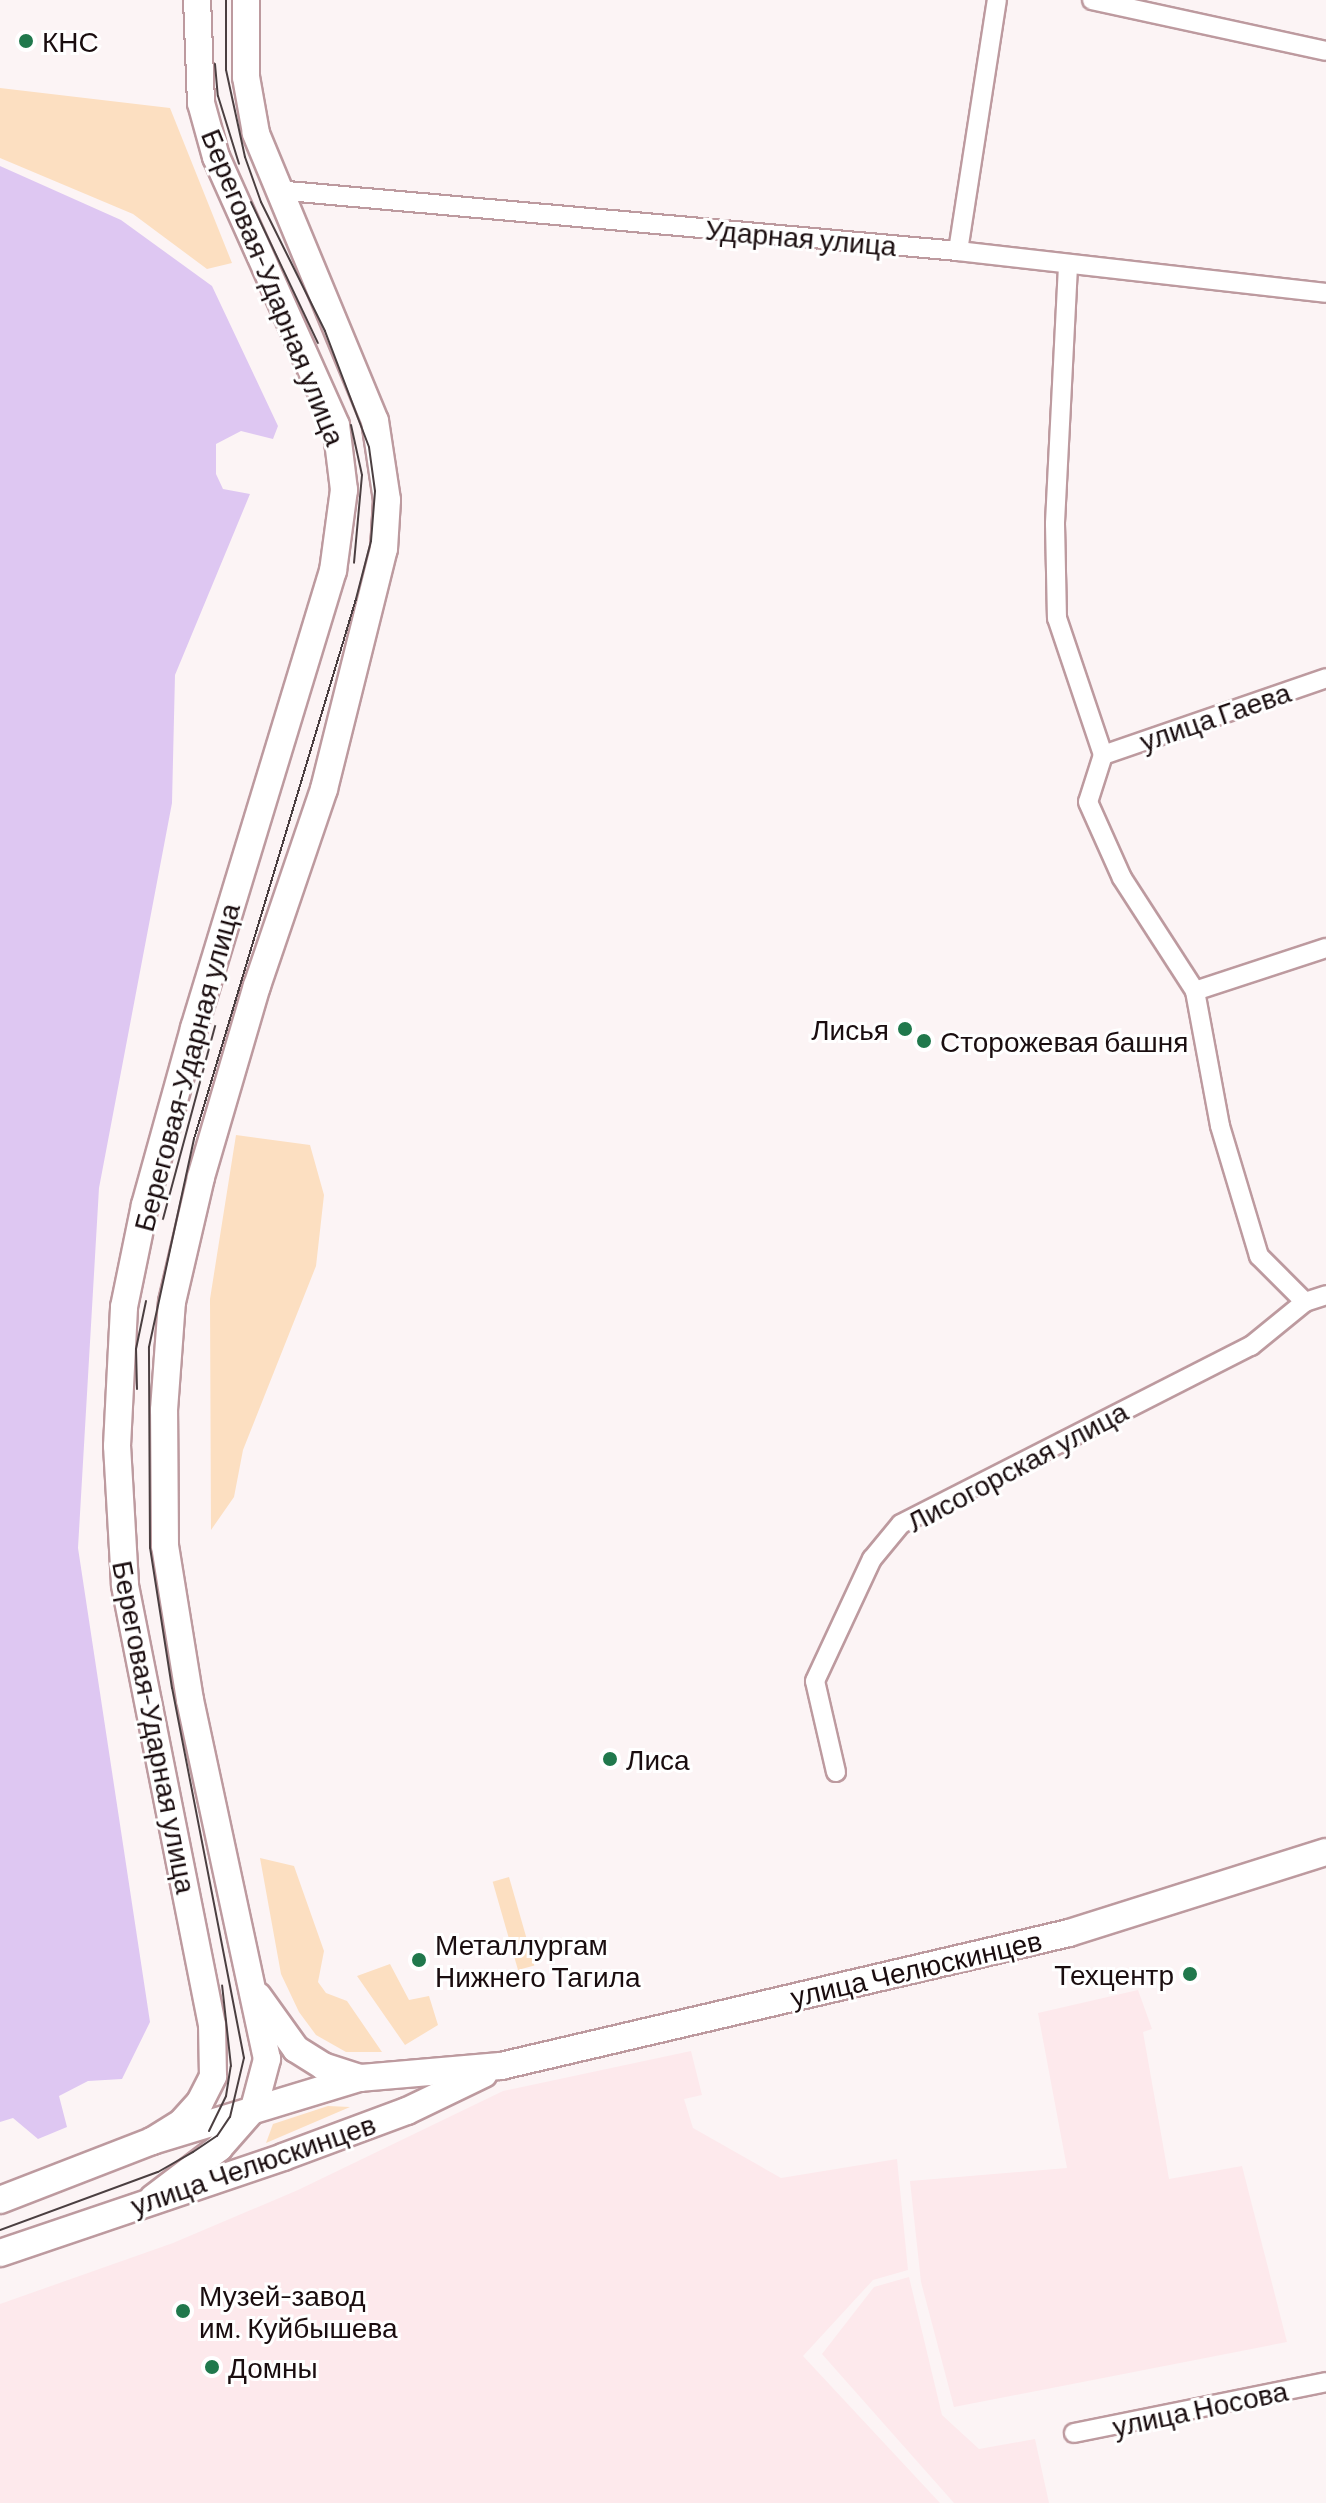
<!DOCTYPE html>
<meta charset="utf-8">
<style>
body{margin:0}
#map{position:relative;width:1326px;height:2503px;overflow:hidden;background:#fcf4f5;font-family:Barlow,sans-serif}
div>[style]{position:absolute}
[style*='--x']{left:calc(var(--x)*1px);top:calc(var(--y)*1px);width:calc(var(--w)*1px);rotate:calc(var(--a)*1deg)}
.built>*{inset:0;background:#fde9ec}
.green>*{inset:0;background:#fcdfc1;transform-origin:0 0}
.water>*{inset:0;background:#dec7f2}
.roads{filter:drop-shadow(2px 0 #bd9a9f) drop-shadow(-2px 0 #bd9a9f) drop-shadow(0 2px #bd9a9f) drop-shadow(0 -2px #bd9a9f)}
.minor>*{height:18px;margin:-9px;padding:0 9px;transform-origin:9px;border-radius:9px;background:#fff}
.secondary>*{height:26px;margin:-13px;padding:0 13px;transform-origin:13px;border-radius:13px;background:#fff}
.tram>*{height:2px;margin:-1px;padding:0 1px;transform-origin:1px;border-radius:1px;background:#4b3f41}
.dots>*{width:22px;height:22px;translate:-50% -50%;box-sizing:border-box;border:4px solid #fff;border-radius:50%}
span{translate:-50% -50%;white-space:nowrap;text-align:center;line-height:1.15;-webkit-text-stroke:6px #fff;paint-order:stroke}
.poi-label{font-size:28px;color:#1a0d0f}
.left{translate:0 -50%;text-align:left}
.right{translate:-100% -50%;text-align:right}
.street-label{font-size:28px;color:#1a0d0f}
</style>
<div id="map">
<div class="built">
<i style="clip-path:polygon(1138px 1990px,1152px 2029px,1143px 2032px,1169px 2179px,1242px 2166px,1287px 2342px,954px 2407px,921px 2282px,910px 2181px,1067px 2168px,1038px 2013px)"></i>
<i style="clip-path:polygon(691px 2051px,702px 2095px,684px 2099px,693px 2128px,781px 2178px,897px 2159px,908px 2270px,873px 2280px,803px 2356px,940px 2503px,0 2503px,0 2304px,173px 2243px,298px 2190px,503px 2091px)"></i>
<i style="clip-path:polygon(909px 2277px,942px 2415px,979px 2449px,1035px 2439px,1049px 2503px,954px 2503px,822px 2354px,874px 2287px)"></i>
</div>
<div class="green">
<i style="clip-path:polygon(0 88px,170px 108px,232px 263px,207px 269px,133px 214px,0 158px)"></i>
<i style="clip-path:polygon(236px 1135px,310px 1145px,324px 1195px,316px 1266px,243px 1450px,234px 1497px,211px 1530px,210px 1299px)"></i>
<i style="clip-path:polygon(260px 1858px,294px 1866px,324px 1951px,318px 1982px,326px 1993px,347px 2001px,382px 2052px,346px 2052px,316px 2035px,299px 2012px,281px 1974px)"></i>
<i style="left:509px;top:1877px;width:92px;height:17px;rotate:74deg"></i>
<i style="clip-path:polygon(390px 1964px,409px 2000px,429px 1996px,438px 2025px,405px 2045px,357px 1976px)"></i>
<i style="clip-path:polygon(328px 2106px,350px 2107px,266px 2143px,273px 2124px)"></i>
</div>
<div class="water">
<i style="clip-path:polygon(0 166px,121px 220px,212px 286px,278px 426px,273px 439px,241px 431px,216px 444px,216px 474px,223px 489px,250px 494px,175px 675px,172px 803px,99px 1188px,78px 1548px,150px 2022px,122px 2079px,88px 2081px,59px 2096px,67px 2127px,38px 2139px,13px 2118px,0 2122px)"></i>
</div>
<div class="roads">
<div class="minor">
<i style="--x:1092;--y:0;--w:239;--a:12.3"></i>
<i style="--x:276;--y:190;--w:685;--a:5.11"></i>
<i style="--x:958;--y:251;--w:370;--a:6.5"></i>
<i style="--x:958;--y:251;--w:254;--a:-81.2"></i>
<i style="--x:1068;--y:266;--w:258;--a:92.9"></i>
<i style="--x:1055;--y:524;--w:94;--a:88.8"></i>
<i style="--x:1057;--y:618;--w:145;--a:71.4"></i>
<i style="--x:1103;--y:755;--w:49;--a:107.7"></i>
<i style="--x:1088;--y:802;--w:83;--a:65.9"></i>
<i style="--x:1122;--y:878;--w:135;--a:57.1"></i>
<i style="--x:1195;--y:991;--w:137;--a:79.5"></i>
<i style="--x:1220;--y:1126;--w:136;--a:73.3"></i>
<i style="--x:1259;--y:1256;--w:65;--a:45"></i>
<i style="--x:1103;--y:755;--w:236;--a:-19"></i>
<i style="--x:1195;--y:991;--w:138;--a:-18.2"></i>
<i style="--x:836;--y:1772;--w:93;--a:-103"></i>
<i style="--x:815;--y:1681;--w:135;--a:-65"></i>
<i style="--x:872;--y:1559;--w:45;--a:-50.4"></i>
<i style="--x:901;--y:1524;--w:393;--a:-27"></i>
<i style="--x:1251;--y:1346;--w:70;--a:-39.2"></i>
<i style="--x:1305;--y:1302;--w:22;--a:-18"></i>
<i style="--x:1074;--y:2433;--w:257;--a:-11.4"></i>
</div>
<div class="secondary">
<i style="--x:258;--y:1996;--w:65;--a:54.4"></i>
<i style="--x:296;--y:2049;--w:32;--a:32"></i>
<i style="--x:323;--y:2066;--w:39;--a:18"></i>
<i style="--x:152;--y:2141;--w:36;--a:-32"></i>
<i style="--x:182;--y:2122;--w:27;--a:-48"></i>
<i style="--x:200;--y:2102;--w:29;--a:-63"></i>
<i style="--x:213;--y:2076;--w:51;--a:-91.1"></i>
<i style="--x:212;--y:2025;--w:449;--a:-101.2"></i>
<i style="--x:125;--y:1584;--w:138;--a:-93.3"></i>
<i style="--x:117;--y:1446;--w:139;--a:-87.1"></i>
<i style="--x:124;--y:1307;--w:104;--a:-78.4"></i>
<i style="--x:145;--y:1205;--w:184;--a:-74.5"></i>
<i style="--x:194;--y:1028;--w:478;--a:-73.1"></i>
<i style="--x:333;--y:571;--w:82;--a:-82.3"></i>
<i style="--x:344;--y:490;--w:65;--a:-97"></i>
<i style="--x:336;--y:425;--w:294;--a:-114.1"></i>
<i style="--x:216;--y:157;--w:56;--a:-105.5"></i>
<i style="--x:201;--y:103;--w:103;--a:-92.2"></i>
<i style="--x:153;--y:2198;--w:83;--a:-37.1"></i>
<i style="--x:219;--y:2148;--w:53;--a:-48.8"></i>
<i style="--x:254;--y:2108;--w:51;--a:-75.1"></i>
<i style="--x:267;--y:2059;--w:367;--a:-102.1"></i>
<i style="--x:190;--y:1700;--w:156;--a:-99.2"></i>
<i style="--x:165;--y:1546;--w:136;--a:-90.4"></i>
<i style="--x:164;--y:1410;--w:108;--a:-85.8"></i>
<i style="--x:172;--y:1302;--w:128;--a:-76.9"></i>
<i style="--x:201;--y:1177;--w:199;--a:-73.7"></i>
<i style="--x:257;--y:986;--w:208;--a:-71.2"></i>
<i style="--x:324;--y:789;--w:247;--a:-76"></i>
<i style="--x:384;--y:549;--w:49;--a:-86.5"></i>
<i style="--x:387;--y:500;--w:80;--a:-98.6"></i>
<i style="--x:375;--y:421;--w:312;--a:-112.5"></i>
<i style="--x:256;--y:133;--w:57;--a:-100.1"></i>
<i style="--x:246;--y:77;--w:77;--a:-90"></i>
<i style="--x:0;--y:2200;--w:163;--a:-21.2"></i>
<i style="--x:152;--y:2141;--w:217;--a:-16.9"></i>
<i style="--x:360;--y:2078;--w:142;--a:-4.9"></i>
<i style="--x:501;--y:2066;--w:583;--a:-13.18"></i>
<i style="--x:1069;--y:1933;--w:269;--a:-17.5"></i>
<i style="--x:0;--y:2253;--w:299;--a:-18.7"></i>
<i style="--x:283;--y:2157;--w:132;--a:-20.4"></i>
<i style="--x:407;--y:2111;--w:85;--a:-25.7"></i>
</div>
</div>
<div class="tram">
<i style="--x:215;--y:64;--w:32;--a:85"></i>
<i style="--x:218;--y:96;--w:71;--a:72.8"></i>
<i style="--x:251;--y:202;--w:156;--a:64.6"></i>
<i style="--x:351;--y:425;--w:51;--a:77.6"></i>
<i style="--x:362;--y:475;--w:88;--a:95.2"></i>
<i style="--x:163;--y:1219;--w:200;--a:-74.9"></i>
<i style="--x:137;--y:1389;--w:40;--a:-91.4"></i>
<i style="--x:136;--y:1349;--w:49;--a:-78.2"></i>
<i style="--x:209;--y:2131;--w:39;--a:-64"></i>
<i style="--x:226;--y:2096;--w:30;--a:-81"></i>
<i style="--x:231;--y:2066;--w:81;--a:-96.3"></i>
<i style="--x:0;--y:2230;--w:168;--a:-20.2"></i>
<i style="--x:158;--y:2172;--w:40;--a:-29.7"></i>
<i style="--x:193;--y:2152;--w:29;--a:-34"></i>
<i style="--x:217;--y:2136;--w:23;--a:-56"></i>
<i style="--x:230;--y:2117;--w:61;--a:-76.7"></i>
<i style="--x:244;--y:2058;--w:377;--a:-101"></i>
<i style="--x:172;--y:1688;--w:142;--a:-98.9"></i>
<i style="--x:150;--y:1548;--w:201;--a:-90.3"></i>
<i style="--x:149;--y:1347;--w:213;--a:-77.8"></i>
<i style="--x:194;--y:1139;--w:564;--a:-73.3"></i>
<i style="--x:356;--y:599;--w:60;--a:-75.5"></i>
<i style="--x:371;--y:541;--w:50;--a:-85.4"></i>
<i style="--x:375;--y:491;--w:44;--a:-97.8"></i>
<i style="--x:369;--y:447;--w:124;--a:-110.8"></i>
<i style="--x:325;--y:331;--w:144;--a:-116.4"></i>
<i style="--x:261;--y:202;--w:48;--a:-109.6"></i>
<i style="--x:245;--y:157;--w:89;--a:-102.3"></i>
<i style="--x:226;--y:70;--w:70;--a:-90"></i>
</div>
<div class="dots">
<i style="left:26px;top:41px;background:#20784c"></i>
<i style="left:905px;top:1029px;background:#20784c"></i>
<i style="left:924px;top:1041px;background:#20784c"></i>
<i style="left:610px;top:1759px;background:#20784c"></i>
<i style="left:419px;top:1960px;background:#20784c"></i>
<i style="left:1190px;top:1974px;background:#20784c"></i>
<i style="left:183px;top:2311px;background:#20784c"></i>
<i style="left:212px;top:2367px;background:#20784c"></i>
</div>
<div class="poi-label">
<span class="left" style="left:42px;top:41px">КНС</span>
<span class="right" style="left:889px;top:1029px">Лисья</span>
<span class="left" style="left:940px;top:1041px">Сторожевая башня</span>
<span class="left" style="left:626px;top:1759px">Лиса</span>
<span class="left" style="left:435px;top:1960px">Металлургам<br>Нижнего Тагила</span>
<span class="right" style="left:1174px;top:1974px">Техцентр</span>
<span class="left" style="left:199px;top:2311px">Музей-завод<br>им. Куйбышева</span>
<span class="left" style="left:228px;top:2367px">Домны</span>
</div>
<div class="street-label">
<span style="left:801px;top:237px;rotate:5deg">Ударная улица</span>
<span style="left:274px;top:287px;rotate:68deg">Береговая-Ударная улица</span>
<span style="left:1215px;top:716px;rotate:-19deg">улица Гаева</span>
<span style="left:186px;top:1067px;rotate:-75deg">Береговая-Ударная улица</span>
<span style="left:1017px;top:1466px;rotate:-28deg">Лисогорская улица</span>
<span style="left:155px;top:1727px;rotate:79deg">Береговая-Ударная улица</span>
<span style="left:916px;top:1968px;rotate:-13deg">улица Челюскинцев</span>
<span style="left:253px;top:2164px;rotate:-19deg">улица Челюскинцев</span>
<span style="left:1200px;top:2408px;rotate:-12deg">улица Носова</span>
</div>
</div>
